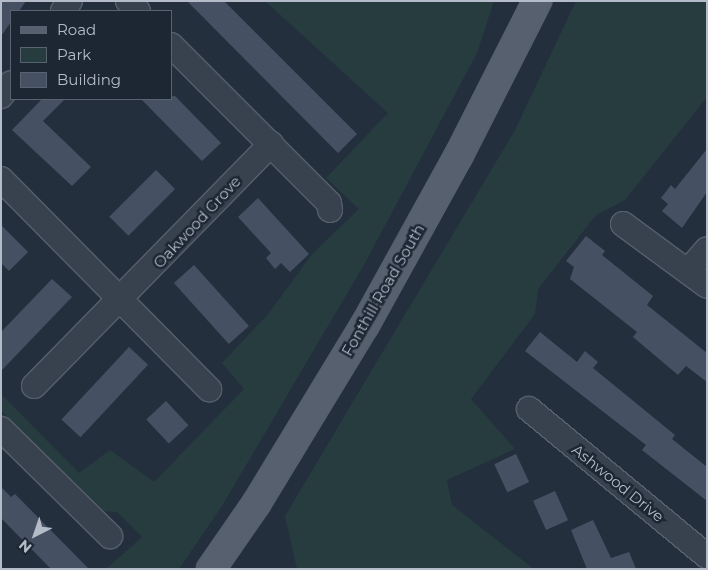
<!DOCTYPE html>
<style>
body{margin:0}
#map{position:relative;width:708px;height:570px;overflow:hidden;background:#242f3e;font-family:Montserrat,sans-serif}
div>[style]{position:absolute}
[style*='--x']{left:calc(var(--x)*1px);top:calc(var(--y)*1px);width:calc(var(--w)*1px);rotate:calc(var(--a)*1deg)}
.green>*{inset:0;background:#263c3f}
.building>*{inset:0;background:#455162;transform-origin:0 0}
.roads{filter:drop-shadow(1px 0 #565f6c) drop-shadow(-1px 0 #565f6c) drop-shadow(0 1px #565f6c) drop-shadow(0 -1px #565f6c)}
.minor>*{height:24px;margin:-12px;padding:0 12px;transform-origin:12px;border-radius:12px;background:#38414e}
.major>*{height:28px;margin:-14px;padding:0 14px;transform-origin:14px;border-radius:14px;background:#56606e}
span{translate:-50% -50%;white-space:nowrap;text-align:center;line-height:1.15;-webkit-text-stroke:5px #1d2633;paint-order:stroke}
.street-label{font-size:15px;color:#b4bcc9}
.frame{position:absolute;inset:0;border:2px solid #b4bcc9;pointer-events:none}
.legend{position:absolute;left:10px;top:10px;width:162px;height:90px;box-sizing:border-box;background:#1d2633;border:1px solid #59626f;margin:0;padding:6px 9px;list-style:none;font-size:15px;color:#b4bcc9}
.legend li{display:flex;align-items:center;gap:10px;height:25px}
.legend b{width:25px;border:1px solid #59626f}
.north{position:absolute;left:10px;top:510px;width:50px;height:50px;-webkit-text-stroke:4px #1d2633;paint-order:stroke;rotate:221deg;font-size:14px;font-weight:700;line-height:20px;text-align:center;color:#b4bcc9}
.north::after{content:'';display:block;margin:auto;width:18px;height:22px;background:#b4bcc9;clip-path:polygon(50% 0,100% 100%,50% 72%,0 100%)}
</style>
<div id="map">
<div class="green">
<i style="clip-path:polygon(265px 1px,494px 1px,477px 53px,365px 263px,222px 506px,179px 569px,106px 569px,142px 537px,117px 512px,104px 511px,1px 411px,1px 394px,79px 473px,110px 450px,154px 482px,244px 389px,222px 363px,269px 313px,312px 254px,359px 209px,326px 178px,388px 113px)"></i>
<i style="clip-path:polygon(576px 1px,707px 1px,707px 97px,625px 200px,596px 215px,538px 289px,535px 314px,471px 399px,515px 449px,447px 480px,452px 505px,534px 569px,297px 569px,285px 516px,515px 130px)"></i>
</div>
<div class="building">
<i style="clip-path:polygon(1px 1px,26px 1px,19px 11px,11px 11px,11px 22px,1px 36px)"></i>
<i style="clip-path:polygon(187px 1px,224px 1px,357px 134px,338px 153px)"></i>
<i style="clip-path:polygon(175px 96px,221px 143px,202px 161px,141px 99px)"></i>
<i style="clip-path:polygon(42px 99px,65px 99px,43px 121px,91px 167px,72px 186px,12px 130px)"></i>
<i style="clip-path:polygon(707px 149px,707px 192px,682px 228px,662px 211px,668px 204px,661px 198px,671px 185px,675px 189px)"></i>
<i style="left:156px;top:170px;width:27px;height:66px;rotate:45deg"></i>
<i style="clip-path:polygon(258px 198px,309px 254px,290px 272px,281px 263px,275px 269px,266px 258px,271px 253px,238px 217px)"></i>
<i style="clip-path:polygon(1px 225px,28px 252px,9px 271px,1px 263px)"></i>
<i style="clip-path:polygon(586px 236px,605px 251px,602px 255px,653px 296px,647px 305px,707px 353px,707px 382px,686px 366px,678px 375px,633px 337px,637px 332px,570px 279px,574px 267px,566px 261px)"></i>
<i style="left:194px;top:265px;width:82px;height:27px;rotate:48deg"></i>
<i style="clip-path:polygon(52px 279px,72px 297px,1px 371px,1px 332px)"></i>
<i style="clip-path:polygon(540px 332px,577px 362px,585px 351px,598px 362px,593px 368px,675px 435px,672px 439px,707px 467px,707px 501px,642px 450px,646px 445px,525px 351px)"></i>
<i style="left:129px;top:347px;width:26px;height:99px;rotate:43deg"></i>
<i style="left:166px;top:401px;width:33px;height:27px;rotate:47deg"></i>
<i style="left:516px;top:454px;width:31px;height:24px;rotate:65deg"></i>
<i style="clip-path:polygon(1px 487px,11px 497px,15px 494px,89px 569px,51px 569px,1px 518px)"></i>
<i style="left:555px;top:491px;width:32px;height:24px;rotate:66deg"></i>
<i style="clip-path:polygon(593px 520px,611px 558px,629px 552px,636px 569px,587px 569px,571px 530px)"></i>
</div>
<div class="roads">
<div class="minor">
<i style="--x:128;--y:1;--w:14;--a:45"></i>
<i style="--x:63;--y:11;--w:12;--a:-55"></i>
<i style="--x:171;--y:45;--w:223;--a:45"></i>
<i style="--x:329;--y:203;--w:7;--a:82"></i>
<i style="--x:1;--y:96;--w:16;--a:-52"></i>
<i style="--x:1;--y:179;--w:296;--a:45.3"></i>
<i style="--x:623;--y:224;--w:104;--a:36.4"></i>
<i style="--x:688;--y:271;--w:29;--a:-49"></i>
<i style="--x:34;--y:386;--w:339;--a:-45.6"></i>
<i style="--x:529;--y:409;--w:231;--a:39.6"></i>
<i style="--x:1;--y:429;--w:153;--a:44.5"></i>
</div>
<div class="major">
<i style="--x:211;--y:569;--w:79;--a:-55.3"></i>
<i style="--x:256;--y:504;--w:210;--a:-58.7"></i>
<i style="--x:365;--y:325;--w:194;--a:-61.1"></i>
<i style="--x:459;--y:155;--w:173;--a:-63.1"></i>
</div>
</div>
<div class="street-label">
<span style="left:197px;top:222px;rotate:-47deg">Oakwood Grove</span>
<span style="left:383px;top:290px;rotate:-60deg">Fonthill Road South</span>
<span style="left:618px;top:483px;rotate:39deg">Ashwood Drive</span>
</div>
<div class="frame"></div>
<ul class="legend">
<li><b style="height:6px;background:#56606e"></b>Road</li>
<li><b style="height:14px;background:#263c3f"></b>Park</li>
<li><b style="height:14px;background:#455162"></b>Building</li>
</ul>
<div class="north">N</div>
</div>
